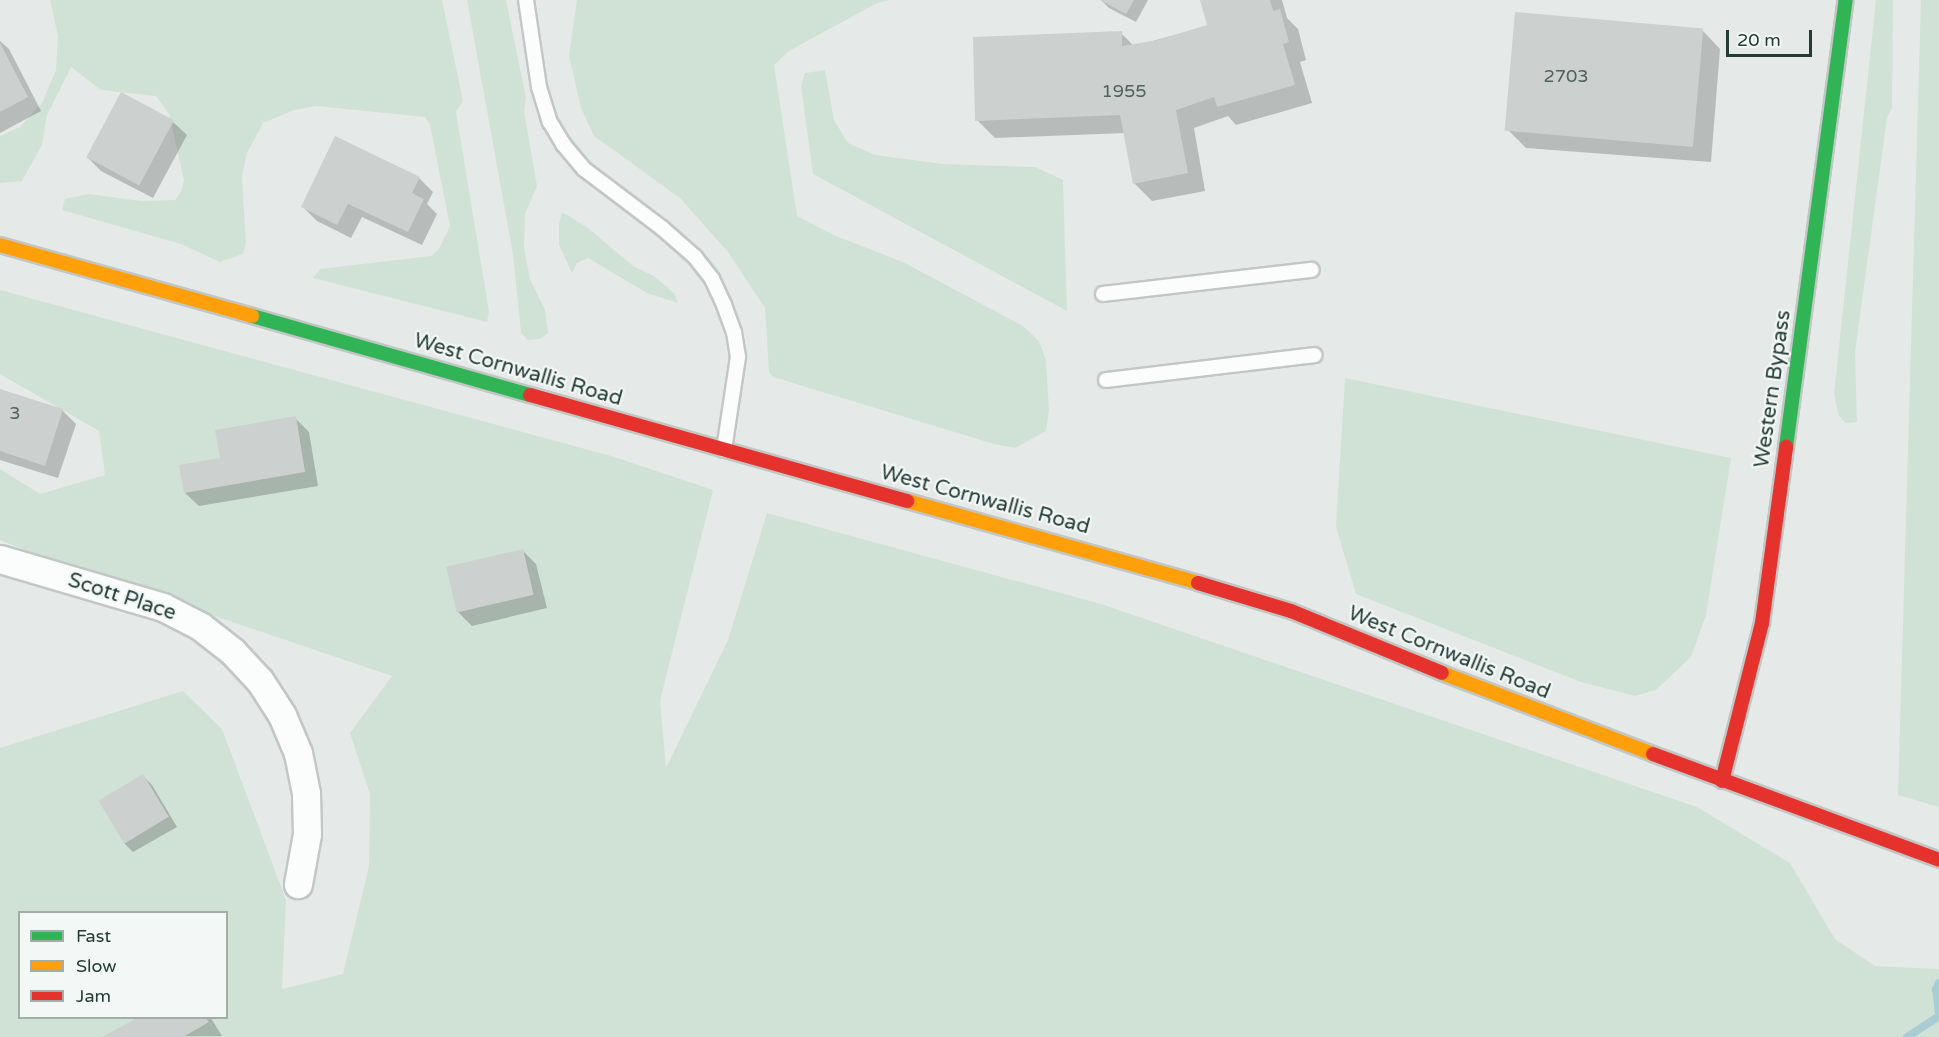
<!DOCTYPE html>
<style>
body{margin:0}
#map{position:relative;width:1939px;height:1037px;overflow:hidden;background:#e5eae8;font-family:"Varela Round",sans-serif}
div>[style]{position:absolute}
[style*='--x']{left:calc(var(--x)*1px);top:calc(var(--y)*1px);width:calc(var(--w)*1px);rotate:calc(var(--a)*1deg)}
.green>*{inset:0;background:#d0e2d6}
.shadow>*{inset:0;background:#0003}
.stream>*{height:8px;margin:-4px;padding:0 4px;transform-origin:4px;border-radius:4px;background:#aacdd4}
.building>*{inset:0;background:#ccd1cf;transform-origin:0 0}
.roads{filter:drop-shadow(2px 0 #c2c7c5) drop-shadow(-2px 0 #c2c7c5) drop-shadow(0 2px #c2c7c5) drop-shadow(0 -2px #c2c7c5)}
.lane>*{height:14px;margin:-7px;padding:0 7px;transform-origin:7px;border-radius:7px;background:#fbfcfc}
.street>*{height:27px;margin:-13.5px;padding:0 13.5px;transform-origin:13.5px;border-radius:13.5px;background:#fbfcfc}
.fast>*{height:14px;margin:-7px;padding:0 7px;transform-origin:7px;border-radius:7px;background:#30b455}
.slow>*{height:14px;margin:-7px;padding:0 7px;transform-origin:7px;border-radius:7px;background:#ff9f0a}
.jam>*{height:14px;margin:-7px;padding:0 7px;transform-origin:7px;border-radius:7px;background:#e5322d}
span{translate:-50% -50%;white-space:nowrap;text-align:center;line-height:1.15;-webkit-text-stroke:4.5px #f3f8f6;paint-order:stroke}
.number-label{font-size:18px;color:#4f625d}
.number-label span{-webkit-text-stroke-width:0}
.street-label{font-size:21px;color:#243c36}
.legend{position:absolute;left:18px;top:911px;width:210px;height:108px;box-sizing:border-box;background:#f3f8f6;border:2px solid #a0ada9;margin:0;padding:8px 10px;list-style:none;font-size:18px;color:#243c36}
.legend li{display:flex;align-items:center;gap:12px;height:30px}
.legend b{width:30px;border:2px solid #a0ada9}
.scale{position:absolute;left:1726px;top:30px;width:86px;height:27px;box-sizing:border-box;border:3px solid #243c36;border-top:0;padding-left:8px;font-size:18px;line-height:21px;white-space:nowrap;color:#243c36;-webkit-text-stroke:4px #f3f8f6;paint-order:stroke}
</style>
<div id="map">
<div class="green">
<i style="clip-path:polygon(50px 0,442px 0,463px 101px,456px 112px,489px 312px,487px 322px,313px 278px,320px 269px,431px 256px,439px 249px,450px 226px,430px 125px,425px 117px,316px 106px,294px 110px,263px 123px,247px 153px,242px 176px,246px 243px,243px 254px,220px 262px,181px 244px,62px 210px,65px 199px,89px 194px,141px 201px,175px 200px,182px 190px,184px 180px,169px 114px,156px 96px,101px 90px,71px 67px,47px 115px,42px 145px,22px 181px,0 183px,0 136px,20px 127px,42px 103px,56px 70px,58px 36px)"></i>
<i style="clip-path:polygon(467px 0,506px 0,526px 98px,524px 111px,537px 186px,525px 214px,524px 248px,530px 279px,545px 310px,548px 333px,540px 339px,528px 340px,521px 333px,513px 254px)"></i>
<i style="clip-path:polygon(577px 0,890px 0,877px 3px,789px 51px,774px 65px,797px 216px,836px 236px,903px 262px,1023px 326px,1039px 341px,1046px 360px,1049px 410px,1046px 431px,1015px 448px,994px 444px,773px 377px,769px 372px,765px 308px,728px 252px,680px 198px,594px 136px,581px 108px,569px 56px)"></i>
<i style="clip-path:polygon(1876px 0,1893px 0,1892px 108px,1887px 118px,1855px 352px,1857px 422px,1846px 423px,1839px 416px,1834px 394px)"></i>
<i style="clip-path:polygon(1921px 0,1939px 0,1939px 807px,1898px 795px)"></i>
<i style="clip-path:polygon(825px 70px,834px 120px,848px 143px,875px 155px,943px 164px,1035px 167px,1063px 180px,1067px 311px,813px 174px,801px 86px,805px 73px)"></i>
<i style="clip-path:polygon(562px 212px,588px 228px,633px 266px,654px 276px,674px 293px,678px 303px,647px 293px,588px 258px,577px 263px,572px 273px,559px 245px,559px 224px)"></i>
<i style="clip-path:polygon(evenodd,0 290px,611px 456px,713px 490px,660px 701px,666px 768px,728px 640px,767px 513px,1101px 604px,1697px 807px,1790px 863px,1835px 939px,1875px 966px,1939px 969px,1939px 1037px,0 1037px,0 748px,183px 691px,222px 729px,286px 900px,282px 989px,343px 974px,369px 866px,370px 794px,350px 733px,392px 676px,55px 562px,0 540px,0 469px,40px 494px,105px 475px,99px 431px,0 374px,0 290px,20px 912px,226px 912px,226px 1018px,20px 1018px,20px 912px)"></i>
<i style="clip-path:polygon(1345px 378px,1731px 458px,1706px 615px,1691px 657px,1656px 690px,1635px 696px,1581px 682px,1356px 594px,1336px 527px)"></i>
</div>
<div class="shadow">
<i style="clip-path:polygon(1101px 0,1148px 0,1136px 22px,1109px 8px)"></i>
<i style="clip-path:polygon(1202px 0,1282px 0,1287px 18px,1298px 29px,1306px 60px,1300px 62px,1312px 103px,1236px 125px,1228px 116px,1194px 128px,1205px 191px,1152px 201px,1134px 183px,1125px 133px,995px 138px,977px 120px,1121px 33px,1134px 46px,1208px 26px)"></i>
<i style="clip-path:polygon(1702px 30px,1720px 49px,1711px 162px,1526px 148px,1508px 130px)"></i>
<i style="clip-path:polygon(0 41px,9px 49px,41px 111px,0 133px)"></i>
<i style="clip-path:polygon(173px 122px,187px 135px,153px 198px,101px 171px,87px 157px)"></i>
<i style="clip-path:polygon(419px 178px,433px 192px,427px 204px,437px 214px,422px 245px,362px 217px,351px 238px,317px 221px,303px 207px)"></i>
<i style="clip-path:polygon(0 390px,62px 410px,76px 424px,58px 478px,0 460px)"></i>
<i style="clip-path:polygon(295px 418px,309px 432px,318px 486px,199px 506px,185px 493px,222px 459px)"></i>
<i style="clip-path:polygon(523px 551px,536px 564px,547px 608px,472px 626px,458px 612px)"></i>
<i style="clip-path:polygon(143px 776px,152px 785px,177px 827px,133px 852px,124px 843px)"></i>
<i style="clip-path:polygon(140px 1018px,211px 1018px,222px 1036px,105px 1037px)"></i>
</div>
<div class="stream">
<i style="--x:1939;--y:983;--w:7;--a:117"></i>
<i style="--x:1936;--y:989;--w:24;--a:83"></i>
<i style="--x:1907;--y:1037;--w:38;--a:-33"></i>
</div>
<div class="building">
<i style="clip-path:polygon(1100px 0,1134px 0,1126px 14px)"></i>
<i style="clip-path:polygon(1200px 0,1270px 0,1273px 11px,1280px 9px,1289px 42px,1283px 44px,1295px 85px,1217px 107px,1214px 97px,1176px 110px,1188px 173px,1133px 184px,1120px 115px,975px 121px,973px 37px,1122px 31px,1122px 46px,1158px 40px,1207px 25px)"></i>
<i style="left:1515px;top:12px;width:189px;height:119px;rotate:5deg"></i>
<i style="clip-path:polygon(0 43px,28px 97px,0 112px)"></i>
<i style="left:121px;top:92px;width:60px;height:74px;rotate:28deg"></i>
<i style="clip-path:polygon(335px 136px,420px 177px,412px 193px,424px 199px,408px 232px,348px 204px,337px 225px,301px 207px)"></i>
<i style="clip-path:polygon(0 389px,63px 409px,45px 466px,0 451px)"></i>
<i style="clip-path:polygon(296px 416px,305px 472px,184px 493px,179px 465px,220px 458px,215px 430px)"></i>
<i style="left:523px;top:549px;width:47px;height:79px;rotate:77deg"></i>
<i style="left:143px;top:774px;width:50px;height:52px;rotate:59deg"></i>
<i style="clip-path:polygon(137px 1018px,206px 1018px,209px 1022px,183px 1037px,102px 1037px)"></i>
</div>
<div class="roads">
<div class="lane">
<i style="--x:526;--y:0;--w:88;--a:81.5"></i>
<i style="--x:539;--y:87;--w:37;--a:73"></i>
<i style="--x:550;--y:122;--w:26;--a:59"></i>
<i style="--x:563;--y:144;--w:33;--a:50"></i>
<i style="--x:584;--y:169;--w:98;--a:37.1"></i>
<i style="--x:662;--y:228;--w:44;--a:41.3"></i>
<i style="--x:695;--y:257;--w:28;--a:52"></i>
<i style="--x:712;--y:279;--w:29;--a:65"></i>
<i style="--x:724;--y:305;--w:29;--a:70"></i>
<i style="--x:734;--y:332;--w:25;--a:81"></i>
<i style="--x:738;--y:357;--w:94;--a:98.6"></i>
<i style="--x:1103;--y:294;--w:210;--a:-6.6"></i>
<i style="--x:1106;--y:380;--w:210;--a:-6.8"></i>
</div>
<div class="street">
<i style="--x:0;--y:559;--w:170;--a:16.4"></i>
<i style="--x:163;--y:607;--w:42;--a:27.2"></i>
<i style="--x:200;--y:626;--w:41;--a:38"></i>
<i style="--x:232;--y:651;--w:41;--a:47"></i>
<i style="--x:260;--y:681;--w:40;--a:57.1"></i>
<i style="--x:282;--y:715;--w:41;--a:67.2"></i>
<i style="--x:298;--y:753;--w:41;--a:78.7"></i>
<i style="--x:306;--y:793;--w:41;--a:88.6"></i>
<i style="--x:307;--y:834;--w:51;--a:100.2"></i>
</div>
<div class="fast">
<i style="--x:252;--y:316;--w:289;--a:15.9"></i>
<i style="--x:1786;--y:447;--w:451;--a:-82.4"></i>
</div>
<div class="slow">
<i style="--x:0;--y:245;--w:262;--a:15.7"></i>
<i style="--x:907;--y:501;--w:302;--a:15.7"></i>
<i style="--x:1442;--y:673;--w:226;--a:21"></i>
</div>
<div class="jam">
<i style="--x:530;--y:395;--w:392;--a:15.7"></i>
<i style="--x:1198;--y:583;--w:97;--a:16.8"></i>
<i style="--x:1291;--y:611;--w:163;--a:22.3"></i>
<i style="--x:1653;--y:754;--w:305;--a:20.3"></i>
<i style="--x:1722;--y:781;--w:163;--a:-75.8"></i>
<i style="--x:1762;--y:623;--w:178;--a:-82.2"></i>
</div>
</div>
<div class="number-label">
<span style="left:1566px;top:76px">2703</span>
<span style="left:1124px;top:91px">1955</span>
<span style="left:15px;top:413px">3</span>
</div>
<div class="street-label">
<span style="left:518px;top:370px;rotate:16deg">West Cornwallis Road</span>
<span style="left:1773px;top:389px;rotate:-82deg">Western Bypass</span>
<span style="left:985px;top:500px;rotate:15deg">West Cornwallis Road</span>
<span style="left:122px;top:597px;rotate:18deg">Scott Place</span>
<span style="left:1449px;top:653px;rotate:22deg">West Cornwallis Road</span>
</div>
<ul class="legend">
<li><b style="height:8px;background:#30b455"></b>Fast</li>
<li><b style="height:8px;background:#ff9f0a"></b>Slow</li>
<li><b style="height:8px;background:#e5322d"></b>Jam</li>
</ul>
<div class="scale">20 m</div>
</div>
